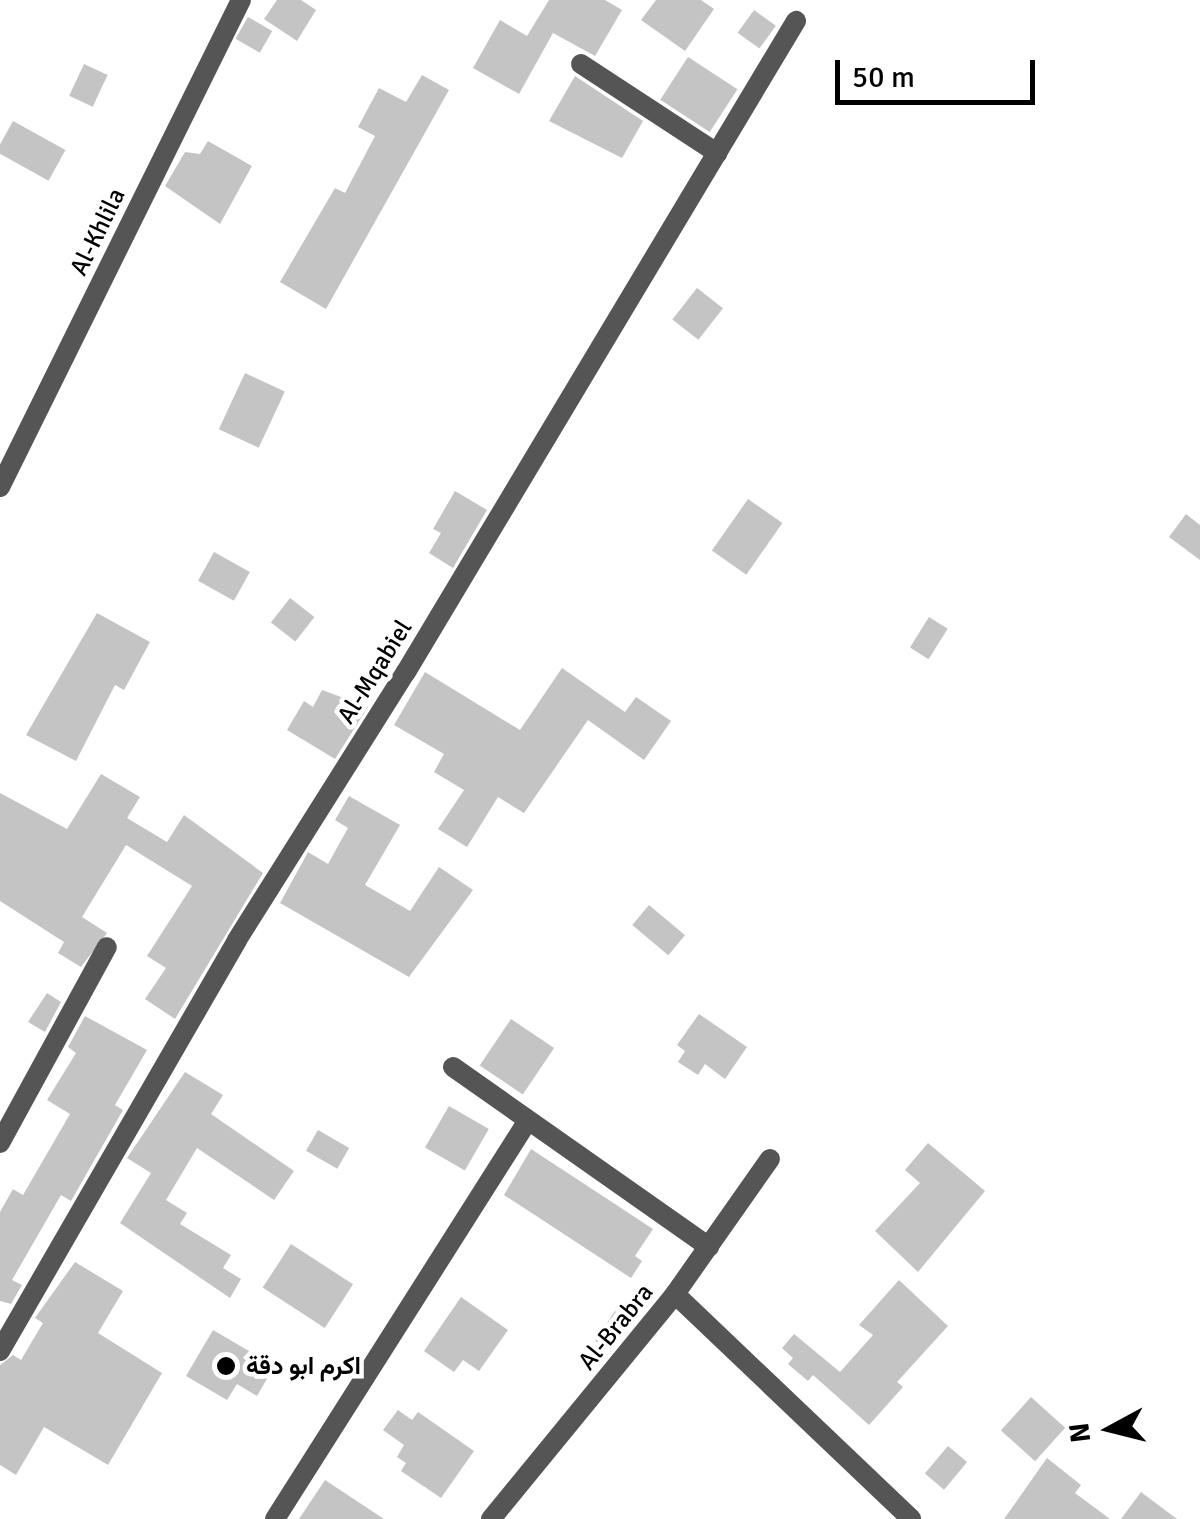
<!DOCTYPE html>
<meta charset="utf-8">
<style>
body{margin:0}
#map{position:relative;width:1200px;height:1519px;overflow:hidden;background:#fff;font-family:Signika,Vazirmatn,sans-serif}
div>[style]{position:absolute}
[style*='--x']{left:calc(var(--x)*1px);top:calc(var(--y)*1px);width:calc(var(--w)*1px);rotate:calc(var(--a)*1deg)}
.building>*{inset:0;background:#c4c4c4;transform-origin:0 0}
.minor>*{height:20px;margin:-10px;padding:0 10px;transform-origin:10px;border-radius:10px;background:#555}
.dots>*{width:28px;height:28px;translate:-50% -50%;box-sizing:border-box;border:5px solid #fff;border-radius:50%}
span{translate:-50% -50%;white-space:nowrap;text-align:center;line-height:1.15;-webkit-text-stroke:9px #fff;paint-order:stroke}
.street-label{font-size:25px;color:#000}
.poi-label{font-size:25px;color:#000;font-weight:700}
.left{translate:0 -50%;text-align:left}
.north{position:absolute;left:1060px;top:1379px;width:100px;height:100px;-webkit-text-stroke:8px #fff;paint-order:stroke;rotate:263deg;font-size:28px;font-weight:700;line-height:40px;text-align:center;color:#000}
.north::after{content:'';display:block;margin:auto;width:35px;height:45px;background:#000;clip-path:polygon(50% 0,100% 100%,50% 72%,0 100%)}
.scale{position:absolute;left:835px;top:60px;width:200px;height:45px;box-sizing:border-box;border:5px solid #000;border-top:0;padding-left:12px;font-size:30px;line-height:35px;white-space:nowrap;color:#000;-webkit-text-stroke:8px #fff;paint-order:stroke}
</style>
<div id="map">
<div class="building">
<i style="clip-path:polygon(277px 0,301px 0,316px 10px,297px 41px,264px 19px)"></i>
<i style="clip-path:polygon(549px 0,605px 0,622px 10px,595px 56px,553px 33px,519px 94px,473px 68px,500px 20px,527px 36px)"></i>
<i style="clip-path:polygon(656px 0,701px 0,714px 9px,685px 51px,641px 20px)"></i>
<i style="left:754px;top:10px;width:27px;height:28px;rotate:36deg"></i>
<i style="left:248px;top:17px;width:28px;height:25px;rotate:30deg"></i>
<i style="left:688px;top:57px;width:59px;height:51px;rotate:33deg"></i>
<i style="left:84px;top:64px;width:26px;height:35px;rotate:25deg"></i>
<i style="clip-path:polygon(422px 75px,449px 90px,326px 309px,280px 282px,335px 188px,345px 193px,375px 136px,358px 127px,379px 88px,406px 102px)"></i>
<i style="clip-path:polygon(575px 76px,643px 121px,622px 158px,549px 121px)"></i>
<i style="left:13px;top:121px;width:60px;height:35px;rotate:29deg"></i>
<i style="clip-path:polygon(208px 141px,252px 166px,220px 224px,165px 186px,185px 152px,200px 154px)"></i>
<i style="left:697px;top:288px;width:33px;height:40px;rotate:38deg"></i>
<i style="left:245px;top:373px;width:44px;height:62px;rotate:25deg"></i>
<i style="clip-path:polygon(455px 491px,487px 510px,453px 568px,429px 553px,441px 533px,433px 529px)"></i>
<i style="left:748px;top:499px;width:42px;height:63px;rotate:35deg"></i>
<i style="clip-path:polygon(1186px 514px,1200px 525px,1200px 560px,1169px 537px)"></i>
<i style="left:214px;top:552px;width:41px;height:33px;rotate:29deg"></i>
<i style="left:290px;top:598px;width:31px;height:31px;rotate:38deg"></i>
<i style="clip-path:polygon(97px 613px,150px 642px,124px 690px,115px 685px,76px 761px,26px 735px)"></i>
<i style="left:929px;top:617px;width:22px;height:36px;rotate:32deg"></i>
<i style="clip-path:polygon(562px 668px,625px 712px,636px 697px,671px 721px,644px 760px,588px 720px,524px 813px,498px 797px,467px 847px,438px 829px,464px 790px,434px 772px,444px 754px,394px 725px,425px 672px,520px 730px)"></i>
<i style="clip-path:polygon(322px 690px,368px 707px,335px 759px,287px 730px,304px 701px,313px 707px)"></i>
<i style="clip-path:polygon(101px 774px,140px 797px,127px 818px,167px 842px,184px 815px,263px 873px,175px 1019px,145px 999px,166px 968px,147px 956px,192px 886px,126px 845px,82px 917px,107px 933px,81px 967px,58px 953px,64px 942px,0 901px,0 793px,67px 829px)"></i>
<i style="clip-path:polygon(349px 796px,400px 825px,365px 885px,410px 911px,439px 867px,473px 890px,409px 977px,280px 903px,308px 852px,328px 864px,348px 828px,335px 820px)"></i>
<i style="left:649px;top:905px;width:47px;height:26px;rotate:40deg"></i>
<i style="clip-path:polygon(47px 993px,61px 1002px,45px 1032px,28px 1022px)"></i>
<i style="clip-path:polygon(699px 1014px,747px 1047px,725px 1079px,705px 1064px,698px 1075px,678px 1062px,685px 1051px,677px 1045px)"></i>
<i style="clip-path:polygon(85px 1016px,147px 1050px,115px 1105px,123px 1110px,71px 1201px,61px 1195px,12px 1280px,22px 1285px,11px 1304px,0 1301px,0 1212px,13px 1189px,23px 1195px,70px 1114px,47px 1100px,76px 1053px,68px 1047px)"></i>
<i style="left:511px;top:1019px;width:52px;height:56px;rotate:34deg"></i>
<i style="clip-path:polygon(185px 1072px,223px 1095px,211px 1114px,294px 1171px,274px 1200px,197px 1148px,166px 1200px,187px 1213px,180px 1224px,231px 1255px,223px 1268px,241px 1279px,230px 1298px,120px 1223px,151px 1173px,127px 1158px)"></i>
<i style="left:449px;top:1106px;width:46px;height:48px;rotate:30deg"></i>
<i style="left:318px;top:1130px;width:36px;height:24px;rotate:30deg"></i>
<i style="clip-path:polygon(928px 1143px,985px 1191px,918px 1272px,875px 1231px,920px 1183px,905px 1170px)"></i>
<i style="clip-path:polygon(531px 1149px,653px 1229px,635px 1256px,642px 1261px,631px 1278px,504px 1195px)"></i>
<i style="left:291px;top:1244px;width:74px;height:52px;rotate:33deg"></i>
<i style="clip-path:polygon(75px 1262px,123px 1291px,98px 1333px,162px 1373px,108px 1465px,44px 1427px,16px 1475px,0 1465px,0 1365px,13px 1355px,21px 1360px,43px 1323px,35px 1318px)"></i>
<i style="clip-path:polygon(899px 1280px,948px 1326px,897px 1382px,903px 1387px,869px 1425px,813px 1375px,808px 1381px,788px 1364px,793px 1358px,782px 1348px,794px 1334px,840px 1372px,873px 1335px,859px 1325px)"></i>
<i style="clip-path:polygon(461px 1297px,508px 1330px,479px 1371px,463px 1360px,454px 1372px,424px 1351px)"></i>
<i style="clip-path:polygon(615px 1311px,633px 1324px,611px 1351px,595px 1341px)"></i>
<i style="clip-path:polygon(213px 1330px,254px 1354px,248px 1365px,268px 1377px,257px 1396px,237px 1384px,227px 1400px,186px 1376px)"></i>
<i style="left:1031px;top:1397px;width:46px;height:45px;rotate:42deg"></i>
<i style="clip-path:polygon(398px 1410px,412px 1420px,418px 1412px,474px 1451px,441px 1498px,401px 1471px,406px 1463px,397px 1457px,404px 1445px,383px 1430px)"></i>
<i style="left:948px;top:1446px;width:25px;height:36px;rotate:40deg"></i>
<i style="clip-path:polygon(1047px 1458px,1081px 1485px,1075px 1493px,1110px 1519px,1004px 1519px)"></i>
<i style="clip-path:polygon(325px 1480px,384px 1519px,299px 1519px)"></i>
<i style="clip-path:polygon(1141px 1492px,1177px 1519px,1121px 1519px)"></i>
</div>
<div class="minor">
<i style="--x:581;--y:64;--w:163;--a:33.2"></i>
<i style="--x:0;--y:487;--w:543;--a:-63.67"></i>
<i style="--x:453;--y:1067;--w:313;--a:35.1"></i>
<i style="--x:0;--y:1143;--w:223;--a:-61.4"></i>
<i style="--x:675;--y:1294;--w:326;--a:43.6"></i>
<i style="--x:0;--y:1351;--w:474;--a:-60"></i>
<i style="--x:237;--y:940;--w:317;--a:-57.8"></i>
<i style="--x:406;--y:672;--w:759;--a:-59.08"></i>
<i style="--x:275;--y:1519;--w:472;--a:-57.6"></i>
<i style="--x:491;--y:1519;--w:291;--a:-50.7"></i>
<i style="--x:675;--y:1294;--w:165;--a:-54.9"></i>
</div>
<div class="dots">
<i style="left:226px;top:1366px;background:#000"></i>
</div>
<div class="street-label">
<span style="left:98px;top:232px;rotate:-64deg">Al-Khlila</span>
<span style="left:375px;top:672px;rotate:-58deg">Al-Mqabiel</span>
<span style="left:616px;top:1327px;rotate:-51deg">Al-Brabra</span>
</div>
<div class="poi-label">
<span class="left" style="left:246px;top:1366px">اكرم ابو دقة</span>
</div>
<div class="north">N</div>
<div class="scale">50 m</div>
</div>
